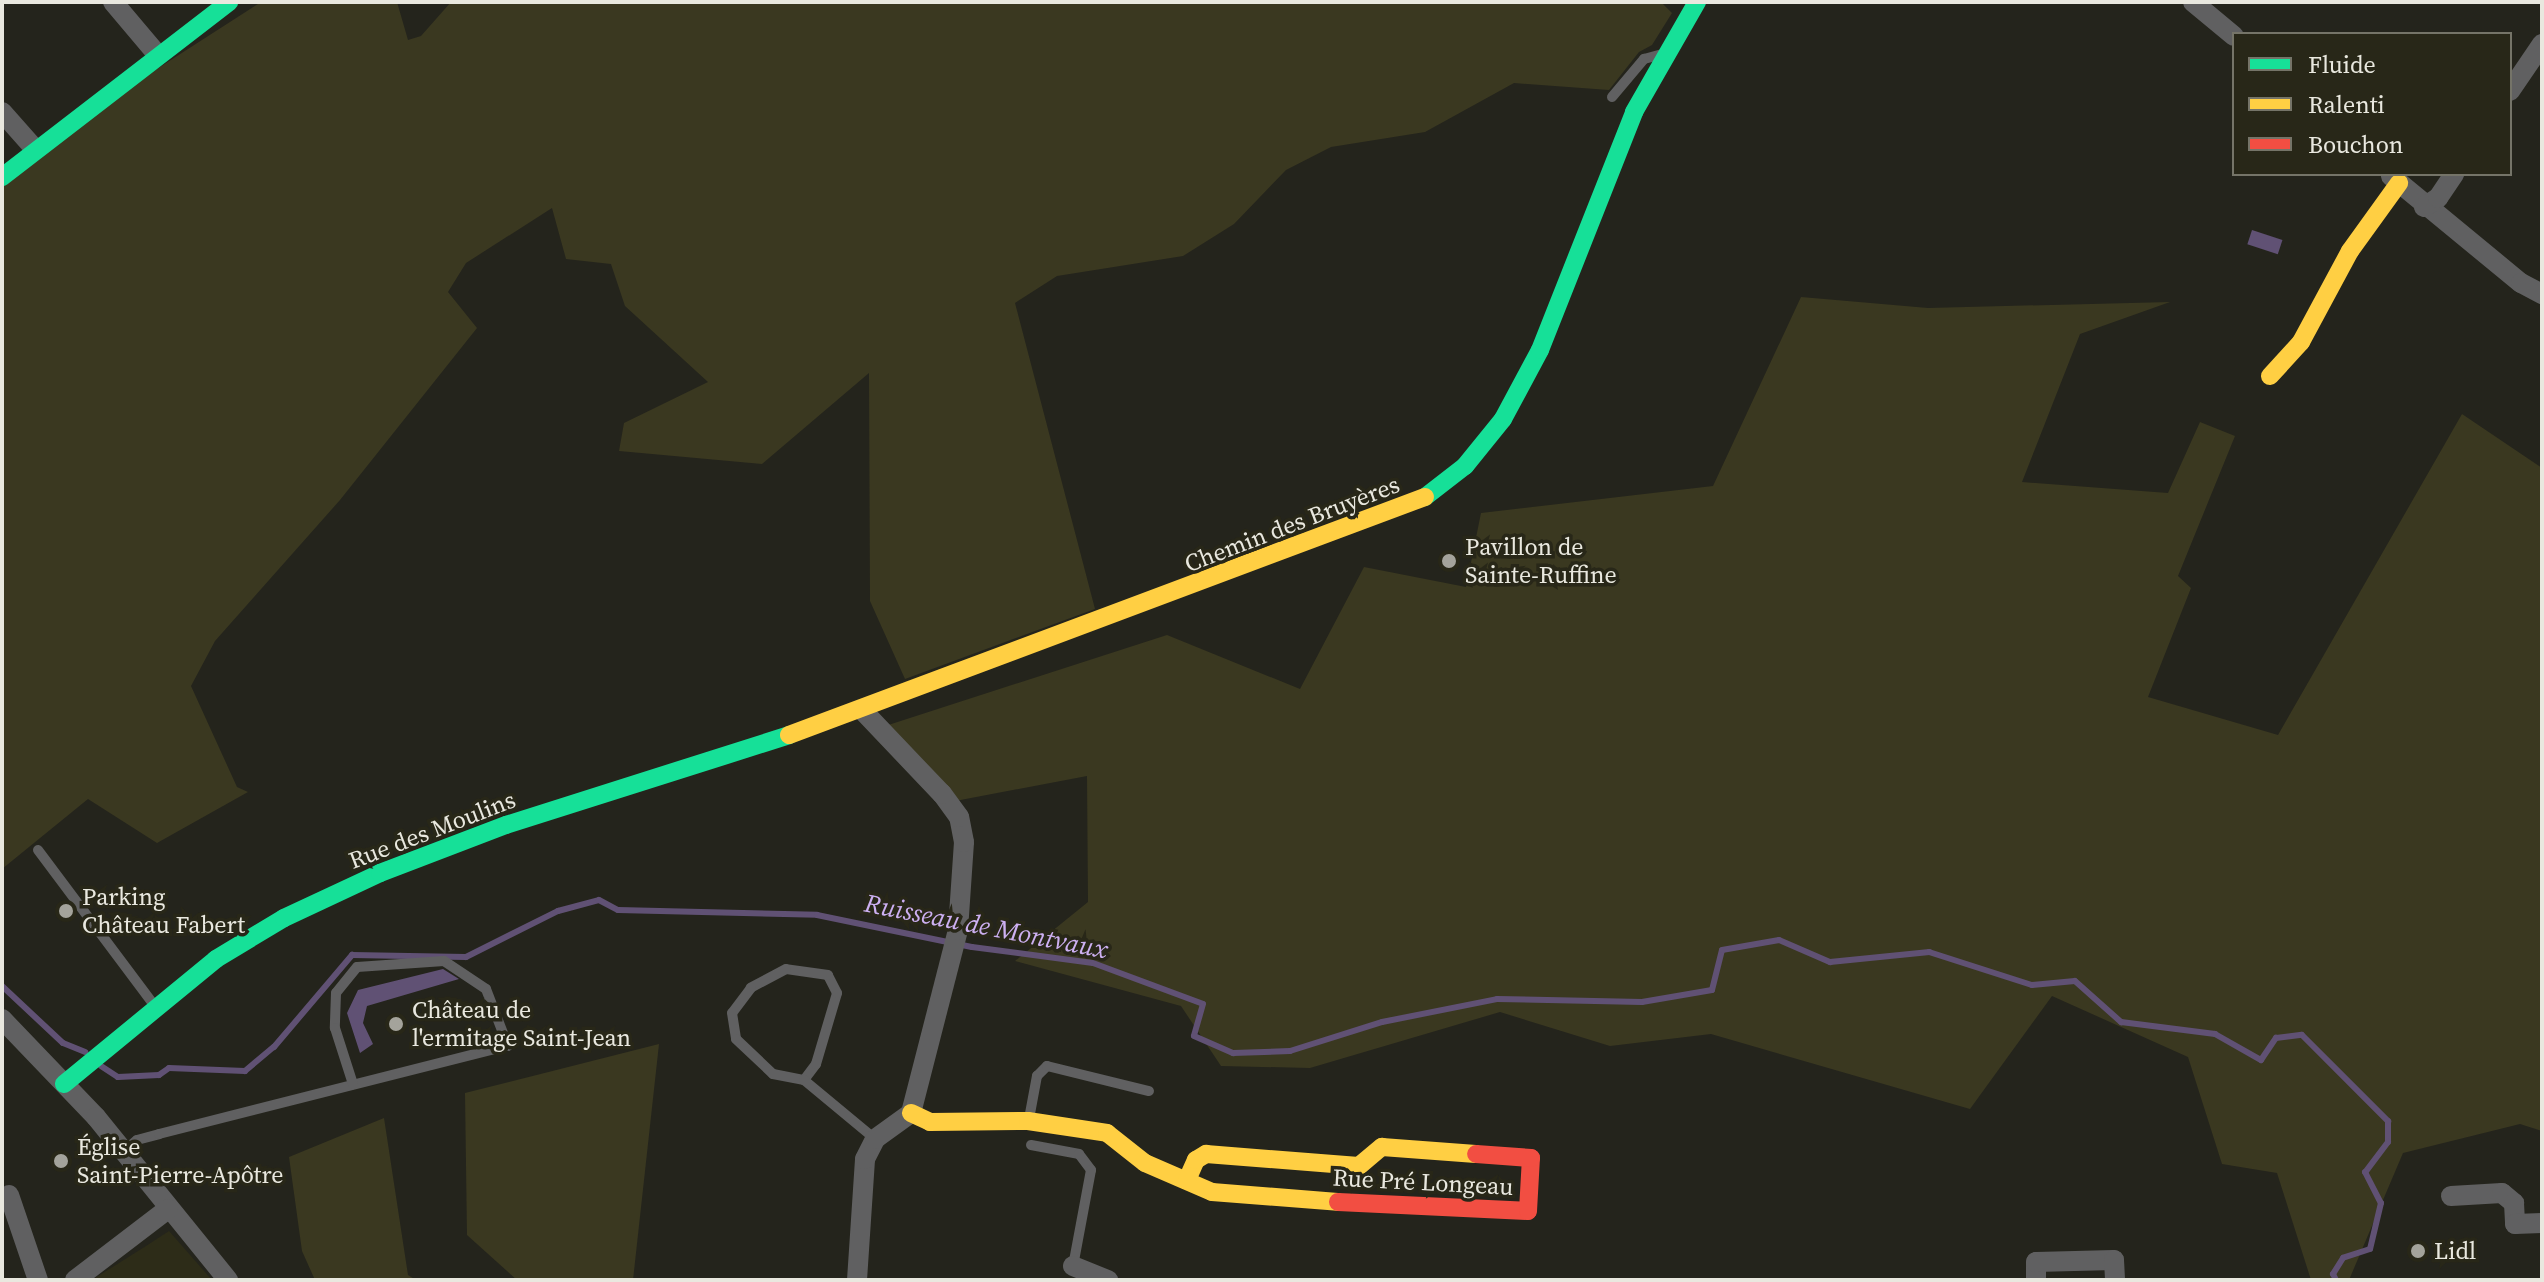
<!DOCTYPE html>
<meta charset="utf-8">
<style>
body{margin:0}
#map{position:relative;width:2544px;height:1282px;overflow:hidden;background:#24241c;font-family:"Source Serif 4",serif}
div>[style]{position:absolute}
[style*='--x']{left:calc(var(--x)*1px);top:calc(var(--y)*1px);width:calc(var(--w)*1px);rotate:calc(var(--a)*1deg)}
.built>*{inset:0;background:#2d2c18}
.green>*{inset:0;background:#3a3820}
.water>*{inset:0;background:#605174;transform-origin:0 0}
.stream>*{height:6px;margin:-3px;padding:0 3px;transform-origin:3px;border-radius:3px;background:#605174}
.lane>*{height:10px;margin:-5px;padding:0 5px;transform-origin:5px;border-radius:5px;background:#606061}
.street>*{height:20px;margin:-10px;padding:0 10px;transform-origin:10px;border-radius:10px;background:#606061}
.fast>*{height:18px;margin:-9px;padding:0 9px;transform-origin:9px;border-radius:9px;background:#16e098}
.slow>*{height:18px;margin:-9px;padding:0 9px;transform-origin:9px;border-radius:9px;background:#ffcf43}
.jam>*{height:18px;margin:-9px;padding:0 9px;transform-origin:9px;border-radius:9px;background:#f24e42}
.dots>*{width:22px;height:22px;translate:-50% -50%;box-sizing:border-box;border:4px solid #282718;border-radius:50%}
span{translate:-50% -50%;white-space:nowrap;text-align:center;line-height:1.15;-webkit-text-stroke:7px #282718;paint-order:stroke}
.street-label{font-size:24px;color:#e9e8df}
.poi-label{font-size:24px;color:#e9e8df}
.left{translate:0 -50%;text-align:left}
.water-label{font-size:26px;color:#cdb0f2;font-style:italic}
.frame{position:absolute;inset:0;border:4px solid #e9e8df;pointer-events:none}
.legend{position:absolute;left:2232px;top:32px;width:280px;height:144px;box-sizing:border-box;background:#282718;border:2px solid #757468;margin:0;padding:10px 14px;list-style:none;font-size:24px;color:#e9e8df}
.legend li{display:flex;align-items:center;gap:16px;height:40px}
.legend b{width:40px;border:2px solid #757468}
</style>
<div id="map">
<div class="built">
<i style="clip-path:polygon(169px 1231px,212px 1280px,92px 1280px,146px 1246px)"></i>
</div>
<div class="green">
<i style="clip-path:polygon(261px 2px,397px 2px,408px 40px,421px 36px,451px 2px,1661px 2px,1672px 13px,1652px 45px,1639px 52px,1609px 90px,1514px 83px,1425px 132px,1331px 147px,1286px 170px,1234px 224px,1183px 256px,1057px 276px,1015px 303px,1095px 609px,905px 679px,870px 601px,869px 373px,762px 464px,619px 451px,624px 423px,708px 382px,625px 306px,611px 264px,566px 259px,552px 208px,466px 263px,448px 292px,477px 328px,340px 500px,215px 641px,191px 686px,237px 787px,248px 792px,157px 843px,88px 799px,2px 869px,2px 177px,34px 148px)"></i>
<i style="clip-path:polygon(1801px 297px,1928px 308px,2170px 302px,2080px 334px,2022px 482px,2168px 493px,2200px 422px,2235px 436px,2178px 576px,2191px 588px,2148px 697px,2278px 735px,2462px 414px,2542px 468px,2542px 1131px,2520px 1124px,2403px 1153px,2349px 1280px,2311px 1280px,2277px 1173px,2222px 1164px,2188px 1057px,2052px 996px,1970px 1109px,1711px 1034px,1610px 1046px,1500px 1012px,1310px 1068px,1221px 1066px,1181px 1006px,1015px 961px,1088px 902px,1087px 776px,950px 802px,879px 728px,1167px 635px,1300px 689px,1364px 567px,1466px 587px,1481px 513px,1713px 486px)"></i>
<i style="clip-path:polygon(659px 1044px,633px 1280px,517px 1280px,467px 1235px,465px 1093px)"></i>
<i style="clip-path:polygon(384px 1118px,408px 1275px,416px 1280px,315px 1280px,302px 1251px,289px 1157px)"></i>
</div>
<div class="water">
<i style="left:2252px;top:230px;width:32px;height:15px;rotate:18deg"></i>
<i style="clip-path:polygon(443px 969px,459px 979px,367px 1006px,363px 1023px,373px 1044px,360px 1053px,347px 1013px,358px 990px)"></i>
</div>
<div class="stream">
<i style="--x:2;--y:986;--w:83;--a:43.1"></i>
<i style="--x:63;--y:1043;--w:24;--a:22"></i>
<i style="--x:101;--y:1066;--w:20;--a:33"></i>
<i style="--x:118;--y:1077;--w:41;--a:-2.8"></i>
<i style="--x:159;--y:1075;--w:12;--a:-35"></i>
<i style="--x:169;--y:1068;--w:76;--a:2.3"></i>
<i style="--x:245;--y:1071;--w:38;--a:-40"></i>
<i style="--x:274;--y:1047;--w:121;--a:-49.7"></i>
<i style="--x:352;--y:955;--w:114;--a:1"></i>
<i style="--x:466;--y:957;--w:103;--a:-26.6"></i>
<i style="--x:558;--y:911;--w:42;--a:-15"></i>
<i style="--x:599;--y:900;--w:21;--a:28"></i>
<i style="--x:618;--y:910;--w:199;--a:1.4"></i>
<i style="--x:817;--y:915;--w:158;--a:11.7"></i>
<i style="--x:972;--y:947;--w:122;--a:7.5"></i>
<i style="--x:1093;--y:963;--w:117;--a:20.4"></i>
<i style="--x:1203;--y:1004;--w:33;--a:106"></i>
<i style="--x:1194;--y:1036;--w:43;--a:23.6"></i>
<i style="--x:1233;--y:1053;--w:57;--a:-2"></i>
<i style="--x:1290;--y:1051;--w:96;--a:-17.5"></i>
<i style="--x:1382;--y:1022;--w:117;--a:-11.3"></i>
<i style="--x:1497;--y:999;--w:145;--a:1.2"></i>
<i style="--x:1642;--y:1002;--w:71;--a:-9.7"></i>
<i style="--x:1712;--y:990;--w:41;--a:-76"></i>
<i style="--x:1722;--y:950;--w:58;--a:-10"></i>
<i style="--x:1779;--y:940;--w:56;--a:23.3"></i>
<i style="--x:1830;--y:962;--w:100;--a:-5.8"></i>
<i style="--x:1929;--y:952;--w:108;--a:17.8"></i>
<i style="--x:2032;--y:985;--w:43;--a:-5.3"></i>
<i style="--x:2075;--y:981;--w:62;--a:41.7"></i>
<i style="--x:2121;--y:1022;--w:95;--a:7.3"></i>
<i style="--x:2215;--y:1034;--w:53;--a:29.5"></i>
<i style="--x:2261;--y:1060;--w:27;--a:-56"></i>
<i style="--x:2276;--y:1038;--w:26;--a:-7"></i>
<i style="--x:2302;--y:1035;--w:122;--a:45"></i>
<i style="--x:2388;--y:1121;--w:21;--a:90"></i>
<i style="--x:2388;--y:1142;--w:38;--a:127"></i>
<i style="--x:2365;--y:1172;--w:35;--a:63"></i>
<i style="--x:2381;--y:1203;--w:47;--a:103.4"></i>
<i style="--x:2370;--y:1249;--w:28;--a:162"></i>
<i style="--x:2343;--y:1258;--w:19;--a:122"></i>
<i style="--x:2333;--y:1274;--w:7;--a:63"></i>
</div>
<div class="lane">
<i style="--x:1612;--y:97;--w:50;--a:-49.9"></i>
<i style="--x:1644;--y:59;--w:16;--a:-15"></i>
<i style="--x:38;--y:850;--w:194;--a:53.2"></i>
<i style="--x:804;--y:1080;--w:20;--a:-53"></i>
<i style="--x:816;--y:1064;--w:74;--a:-73.5"></i>
<i style="--x:837;--y:993;--w:20;--a:-117"></i>
<i style="--x:828;--y:975;--w:42;--a:-171.9"></i>
<i style="--x:786;--y:969;--w:40;--a:152"></i>
<i style="--x:751;--y:988;--w:31;--a:127"></i>
<i style="--x:732;--y:1013;--w:26;--a:81"></i>
<i style="--x:736;--y:1039;--w:51;--a:43.4"></i>
<i style="--x:773;--y:1074;--w:32;--a:11"></i>
<i style="--x:804;--y:1080;--w:92;--a:39.7"></i>
<i style="--x:1029;--y:1119;--w:44;--a:-79.5"></i>
<i style="--x:1037;--y:1076;--w:14;--a:-45"></i>
<i style="--x:1047;--y:1066;--w:105;--a:13.8"></i>
<i style="--x:1031;--y:1145;--w:49;--a:10.6"></i>
<i style="--x:1079;--y:1154;--w:20;--a:53"></i>
<i style="--x:1091;--y:1170;--w:98;--a:100.6"></i>
<i style="--x:123;--y:1152;--w:18;--a:-41"></i>
<i style="--x:137;--y:1140;--w:23;--a:-15"></i>
<i style="--x:159;--y:1134;--w:360;--a:-14.2"></i>
<i style="--x:508;--y:1046;--w:61;--a:-111.1"></i>
<i style="--x:486;--y:989;--w:50;--a:-146.3"></i>
<i style="--x:444;--y:961;--w:87;--a:176.1"></i>
<i style="--x:357;--y:967;--w:33;--a:129"></i>
<i style="--x:336;--y:993;--w:35;--a:92"></i>
<i style="--x:335;--y:1028;--w:59;--a:72.2"></i>
</div>
<div class="street">
<i style="--x:113;--y:2;--w:68;--a:49.8"></i>
<i style="--x:2193;--y:2;--w:53;--a:39.7"></i>
<i style="--x:2510;--y:91;--w:57;--a:-55.8"></i>
<i style="--x:2;--y:112;--w:48;--a:48.4"></i>
<i style="--x:2391;--y:176;--w:168;--a:39.5"></i>
<i style="--x:2521;--y:283;--w:24;--a:28"></i>
<i style="--x:2424;--y:207;--w:17;--a:-33"></i>
<i style="--x:2438;--y:198;--w:29;--a:-56"></i>
<i style="--x:2;--y:1019;--w:136;--a:46.2"></i>
<i style="--x:96;--y:1117;--w:210;--a:51"></i>
<i style="--x:9;--y:1195;--w:90;--a:71.2"></i>
<i style="--x:2451;--y:1196;--w:51;--a:-3.4"></i>
<i style="--x:2502;--y:1193;--w:16;--a:40"></i>
<i style="--x:2514;--y:1203;--w:21;--a:87"></i>
<i style="--x:2515;--y:1224;--w:27;--a:-2"></i>
<i style="--x:1073;--y:1266;--w:38;--a:22"></i>
<i style="--x:75;--y:1280;--w:117;--a:-37.4"></i>
<i style="--x:857;--y:1280;--w:121;--a:-86.2"></i>
<i style="--x:865;--y:1159;--w:22;--a:-63"></i>
<i style="--x:875;--y:1139;--w:44;--a:-35.8"></i>
<i style="--x:911;--y:1113;--w:189;--a:-75.6"></i>
<i style="--x:958;--y:930;--w:88;--a:-86.1"></i>
<i style="--x:964;--y:842;--w:25;--a:-101"></i>
<i style="--x:959;--y:817;--w:29;--a:-126"></i>
<i style="--x:942;--y:794;--w:115;--a:-133.6"></i>
<i style="--x:2036;--y:1280;--w:18;--a:-90"></i>
<i style="--x:2036;--y:1262;--w:78;--a:-1.5"></i>
<i style="--x:2114;--y:1260;--w:20;--a:87"></i>
</div>
<div class="fast">
<i style="--x:2;--y:177;--w:287;--a:-37.6"></i>
<i style="--x:1425;--y:497;--w:51;--a:-37.8"></i>
<i style="--x:1465;--y:466;--w:60;--a:-51"></i>
<i style="--x:1503;--y:419;--w:78;--a:-61.8"></i>
<i style="--x:1540;--y:350;--w:256;--a:-68.4"></i>
<i style="--x:1634;--y:112;--w:127;--a:-60.2"></i>
<i style="--x:64;--y:1084;--w:197;--a:-39.4"></i>
<i style="--x:216;--y:959;--w:79;--a:-31.1"></i>
<i style="--x:284;--y:918;--w:106;--a:-25.1"></i>
<i style="--x:380;--y:873;--w:135;--a:-20.9"></i>
<i style="--x:506;--y:825;--w:297;--a:-17.6"></i>
</div>
<div class="slow">
<i style="--x:2270;--y:376;--w:46;--a:-47.6"></i>
<i style="--x:2301;--y:342;--w:103;--a:-61.7"></i>
<i style="--x:2350;--y:251;--w:84;--a:-54.2"></i>
<i style="--x:789;--y:735;--w:679;--a:-20.52"></i>
<i style="--x:911;--y:1113;--w:21;--a:25"></i>
<i style="--x:930;--y:1122;--w:98;--a:-0.6"></i>
<i style="--x:1028;--y:1121;--w:80;--a:8.6"></i>
<i style="--x:1107;--y:1133;--w:48;--a:38.3"></i>
<i style="--x:1145;--y:1163;--w:73;--a:23.4"></i>
<i style="--x:1212;--y:1192;--w:126;--a:4.5"></i>
<i style="--x:1187;--y:1180;--w:22;--a:-66"></i>
<i style="--x:1196;--y:1160;--w:12;--a:-31"></i>
<i style="--x:1206;--y:1154;--w:153;--a:4.5"></i>
<i style="--x:1359;--y:1166;--w:30;--a:-40"></i>
<i style="--x:1382;--y:1147;--w:94;--a:4.3"></i>
</div>
<div class="jam">
<i style="--x:1338;--y:1202;--w:190;--a:2.7"></i>
<i style="--x:1528;--y:1211;--w:53;--a:-86.8"></i>
<i style="--x:1531;--y:1158;--w:55;--a:-175.8"></i>
</div>
<div class="dots">
<i style="left:1449px;top:561px;background:#a4a39b"></i>
<i style="left:66px;top:911px;background:#a4a39b"></i>
<i style="left:396px;top:1024px;background:#a4a39b"></i>
<i style="left:61px;top:1161px;background:#a4a39b"></i>
<i style="left:2418px;top:1251px;background:#a4a39b"></i>
</div>
<div class="street-label">
<span style="left:1292px;top:524px;rotate:-21deg">Chemin des Bruyères</span>
<span style="left:432px;top:830px;rotate:-21deg">Rue des Moulins</span>
<span style="left:1423px;top:1182px;rotate:3deg">Rue Pré Longeau</span>
</div>
<div class="poi-label">
<span class="left" style="left:1465px;top:561px">Pavillon de<br>Sainte-Ruffine</span>
<span class="left" style="left:82px;top:911px">Parking<br>Château Fabert</span>
<span class="left" style="left:412px;top:1024px">Château de<br>l'ermitage Saint-Jean</span>
<span class="left" style="left:77px;top:1161px">Église<br>Saint-Pierre-Apôtre</span>
<span class="left" style="left:2434px;top:1251px">Lidl</span>
</div>
<div class="water-label">
<span style="left:986px;top:927px;rotate:11deg">Ruisseau de Montvaux</span>
</div>
<div class="frame"></div>
<ul class="legend">
<li><b style="height:10px;background:#16e098"></b>Fluide</li>
<li><b style="height:10px;background:#ffcf43"></b>Ralenti</li>
<li><b style="height:10px;background:#f24e42"></b>Bouchon</li>
</ul>
</div>
